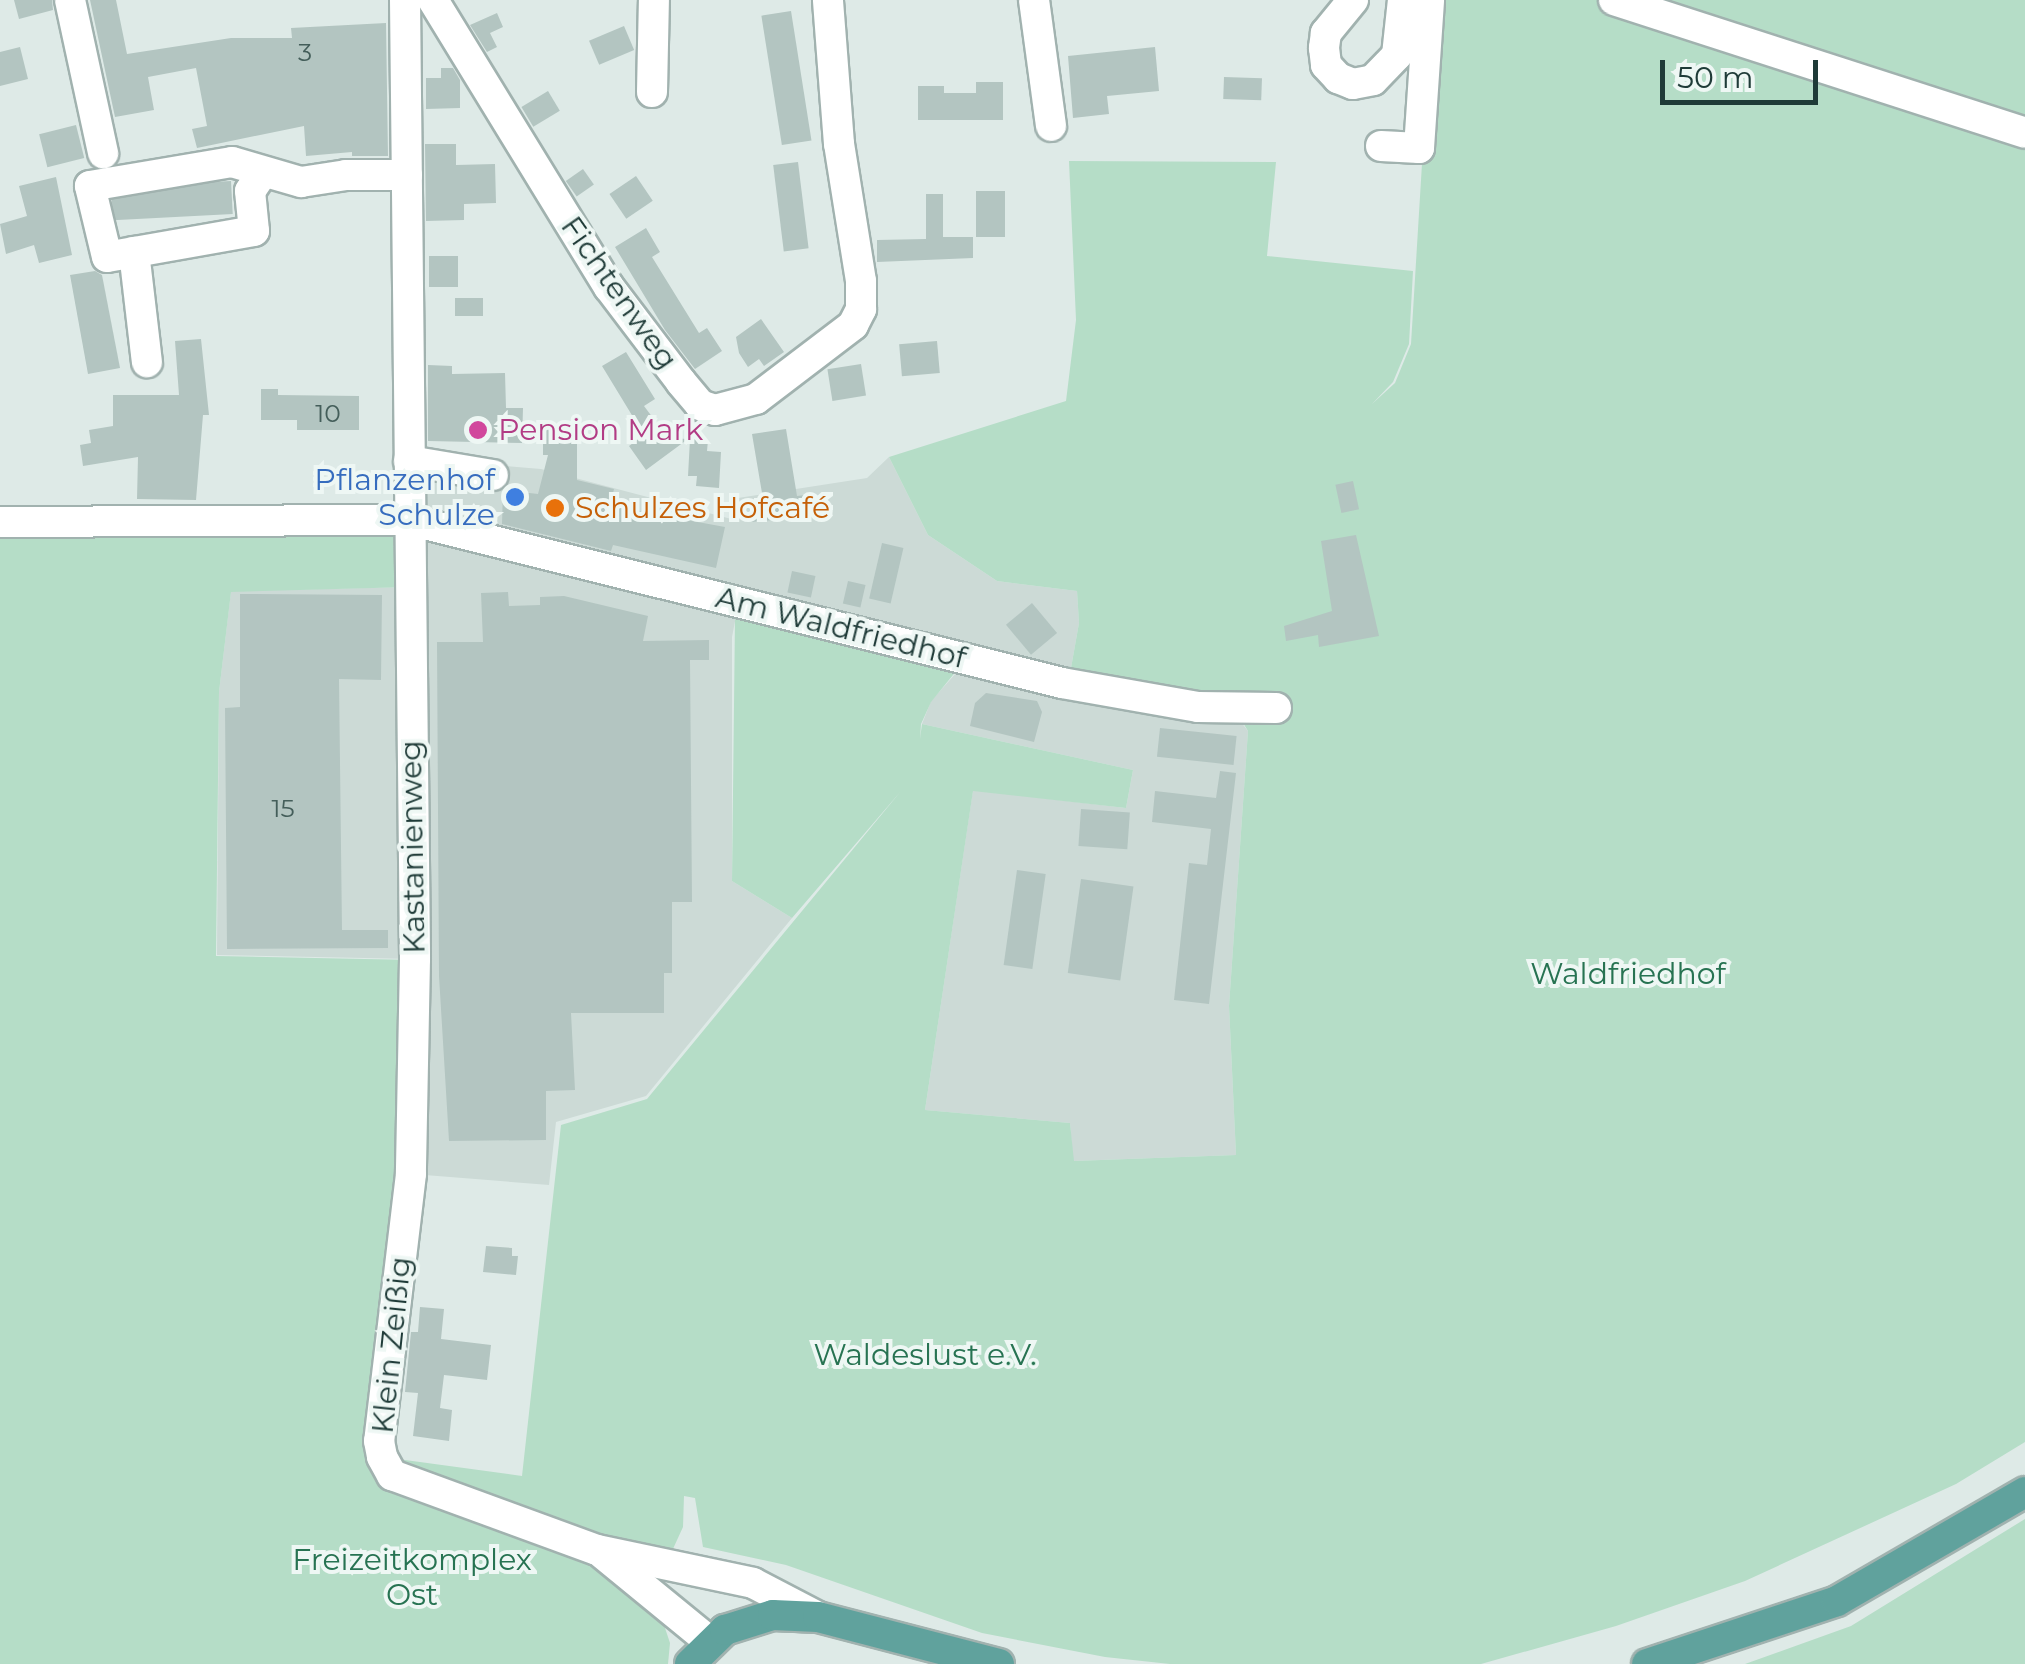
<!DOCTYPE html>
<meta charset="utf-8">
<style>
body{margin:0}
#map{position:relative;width:2025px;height:1664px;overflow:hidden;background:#deeae7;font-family:Montserrat,sans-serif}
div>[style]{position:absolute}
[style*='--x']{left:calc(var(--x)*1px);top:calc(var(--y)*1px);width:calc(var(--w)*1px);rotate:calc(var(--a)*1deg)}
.built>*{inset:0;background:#ccdad6}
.green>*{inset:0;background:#b5ddc7}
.building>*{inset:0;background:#b3c5c1;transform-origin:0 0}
.roads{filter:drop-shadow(2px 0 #a1b2af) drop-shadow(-2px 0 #a1b2af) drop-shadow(0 2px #a1b2af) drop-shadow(0 -2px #a1b2af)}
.minor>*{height:30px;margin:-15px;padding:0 15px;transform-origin:15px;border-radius:15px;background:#fff}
.major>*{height:30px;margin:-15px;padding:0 15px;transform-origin:15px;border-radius:15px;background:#60a29d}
.dots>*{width:28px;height:28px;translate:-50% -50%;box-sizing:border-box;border:5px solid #eef7f4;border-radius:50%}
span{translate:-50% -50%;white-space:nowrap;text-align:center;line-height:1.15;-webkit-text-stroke:8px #eef7f4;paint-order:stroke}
.number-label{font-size:25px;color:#445e5a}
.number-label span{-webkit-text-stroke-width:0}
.street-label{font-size:30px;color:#1f3b38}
.hotel-label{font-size:30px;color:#b23c85}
.left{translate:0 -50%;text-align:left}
.shop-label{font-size:30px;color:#366cbe}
.right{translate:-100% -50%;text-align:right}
.food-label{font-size:30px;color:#c56008}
.park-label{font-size:30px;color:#277352}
.scale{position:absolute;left:1660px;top:60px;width:158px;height:45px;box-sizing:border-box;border:5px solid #1f3b38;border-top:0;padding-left:12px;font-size:30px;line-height:35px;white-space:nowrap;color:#1f3b38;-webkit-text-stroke:8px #eef7f4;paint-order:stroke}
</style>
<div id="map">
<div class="built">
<i style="clip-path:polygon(889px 457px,928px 535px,997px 581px,1077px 591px,1079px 623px,1071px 668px,974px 646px,738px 606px,732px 637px,732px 881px,792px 918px,646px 1096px,556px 1122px,549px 1185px,412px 1174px,411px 458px,541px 469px,739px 521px,738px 498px,867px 478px)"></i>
<i style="clip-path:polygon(409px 587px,414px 959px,217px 955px,219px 692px,231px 591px)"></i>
<i style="clip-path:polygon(966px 662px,1230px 708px,1248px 731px,1229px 1006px,1236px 1155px,1073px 1161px,1070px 1123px,925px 1110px,973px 790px,1126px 808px,1133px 770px,922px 724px,931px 701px)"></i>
</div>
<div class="green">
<i style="clip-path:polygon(1432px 0,1609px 0,2025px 135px,2025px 1442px,1956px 1484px,1745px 1581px,1616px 1626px,1481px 1664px,1170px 1664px,1105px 1657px,982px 1633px,786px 1565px,703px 1547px,695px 1498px,684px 1496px,683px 1527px,672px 1551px,597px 1549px,659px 1610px,670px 1643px,668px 1664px,0 1664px,0 523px,408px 521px,409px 587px,231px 592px,219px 692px,216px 956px,414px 960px,383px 1457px,522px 1476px,561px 1125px,647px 1099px,901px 791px,792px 918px,732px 881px,735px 617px,957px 670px,931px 702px,921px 724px,920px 739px,922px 724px,1133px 770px,1126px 808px,973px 791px,925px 1110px,1070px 1123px,1074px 1161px,1236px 1155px,1229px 1006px,1248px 731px,1226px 695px,1071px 668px,1079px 623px,1077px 591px,997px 581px,928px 535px,889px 457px,1066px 401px,1076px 320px,1069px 161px,1276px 162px,1267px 256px,1413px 271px,1409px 344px,1393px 382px,1372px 404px,1395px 383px,1411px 344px)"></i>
<i style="clip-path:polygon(1618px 0,2025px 0,2025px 131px)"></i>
<i style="clip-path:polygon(2025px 1519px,2025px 1664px,1745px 1664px,1851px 1626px)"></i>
</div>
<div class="building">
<i style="clip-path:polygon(14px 0,52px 0,53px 10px,19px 19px)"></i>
<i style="clip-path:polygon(90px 0,116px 0,127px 54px,231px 38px,292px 38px,291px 28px,386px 23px,388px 156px,352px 156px,352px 152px,306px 156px,304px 126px,197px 148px,192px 129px,207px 126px,196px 68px,148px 77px,154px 110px,115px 117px)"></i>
<i style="left:791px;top:11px;width:131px;height:30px;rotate:81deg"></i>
<i style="clip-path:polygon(497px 13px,503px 27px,490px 33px,497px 47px,487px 52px,470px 25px)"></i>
<i style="left:624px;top:26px;width:26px;height:38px;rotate:67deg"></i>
<i style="clip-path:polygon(20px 47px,28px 79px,0 86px,0 52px)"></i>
<i style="clip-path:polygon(1155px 47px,1159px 91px,1107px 96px,1109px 114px,1073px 118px,1068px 56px)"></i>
<i style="clip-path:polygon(441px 68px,453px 68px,460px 80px,460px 108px,426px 109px,426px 78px,441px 78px)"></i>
<i style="left:1224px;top:77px;width:38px;height:22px;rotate:2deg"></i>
<i style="clip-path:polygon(976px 82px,1003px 82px,1003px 120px,918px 120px,918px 86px,944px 86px,944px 93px,976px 93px)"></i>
<i style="left:548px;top:91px;width:23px;height:31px;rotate:59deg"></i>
<i style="left:76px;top:125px;width:34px;height:38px;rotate:76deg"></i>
<i style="clip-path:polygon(425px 144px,456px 144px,456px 165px,495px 164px,496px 203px,464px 204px,464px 220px,426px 221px)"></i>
<i style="left:798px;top:162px;width:87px;height:25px;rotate:83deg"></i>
<i style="left:583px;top:169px;width:19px;height:21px;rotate:55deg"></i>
<i style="left:636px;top:176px;width:30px;height:32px;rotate:56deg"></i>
<i style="clip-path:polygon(56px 177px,72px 255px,39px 263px,34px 245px,6px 254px,0 224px,27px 216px,19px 186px)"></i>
<i style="left:231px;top:181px;width:33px;height:120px;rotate:87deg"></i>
<i style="left:1005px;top:191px;width:46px;height:29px;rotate:90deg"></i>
<i style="clip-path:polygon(926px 194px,943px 194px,943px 237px,973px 237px,973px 258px,877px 262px,877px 240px,926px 239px)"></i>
<i style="clip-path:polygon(646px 228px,660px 252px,652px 257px,699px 333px,707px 328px,722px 351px,695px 369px,665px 330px,615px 247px)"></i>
<i style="left:429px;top:256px;width:29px;height:31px"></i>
<i style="clip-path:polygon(95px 271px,102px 275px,120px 368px,88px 374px,70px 275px)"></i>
<i style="left:455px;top:298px;width:28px;height:18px"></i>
<i style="clip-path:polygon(761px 319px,784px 352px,764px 366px,759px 359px,748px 367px,739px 353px,736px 337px)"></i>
<i style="clip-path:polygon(201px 339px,209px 415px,203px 415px,196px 500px,137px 499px,138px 457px,83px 466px,80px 445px,91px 443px,89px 430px,113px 426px,113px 395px,179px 395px,175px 341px)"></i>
<i style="left:937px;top:341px;width:32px;height:38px;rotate:85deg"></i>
<i style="clip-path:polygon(626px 352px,655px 399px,644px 406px,668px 438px,688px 439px,646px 470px,629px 446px,644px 435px,602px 366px)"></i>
<i style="left:861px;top:364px;width:32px;height:34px;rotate:81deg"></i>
<i style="clip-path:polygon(428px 365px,452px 366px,452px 374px,505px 373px,506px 408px,523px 408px,522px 443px,428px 441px)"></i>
<i style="clip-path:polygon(261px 389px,278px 389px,278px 395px,359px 396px,359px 430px,297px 430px,297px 420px,261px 420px)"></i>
<i style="clip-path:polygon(543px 429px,577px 430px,577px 480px,614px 489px,610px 506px,725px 527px,716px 568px,613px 545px,611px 551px,502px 524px,503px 490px,538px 494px,548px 455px,543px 455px)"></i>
<i style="clip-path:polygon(786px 429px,797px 496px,815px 494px,817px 516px,751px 522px,750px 500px,763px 499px,752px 434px)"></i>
<i style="clip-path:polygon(690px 439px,708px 440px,707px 451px,721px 452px,719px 488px,696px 486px,697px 476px,688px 476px)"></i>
<i style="left:1353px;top:481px;width:29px;height:18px;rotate:78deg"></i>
<i style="clip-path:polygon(1356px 535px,1379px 636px,1319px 647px,1318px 635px,1286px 641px,1284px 626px,1332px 611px,1321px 541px)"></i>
<i style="left:882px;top:543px;width:22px;height:57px;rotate:13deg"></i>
<i style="left:792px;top:571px;width:24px;height:22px;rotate:12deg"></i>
<i style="left:848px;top:581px;width:18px;height:23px;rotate:13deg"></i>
<i style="clip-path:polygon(508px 592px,509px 606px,540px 605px,540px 597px,564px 596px,648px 616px,643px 641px,709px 640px,709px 660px,690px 660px,692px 902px,672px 902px,672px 973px,664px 973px,664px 1013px,571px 1013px,575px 1090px,546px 1091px,546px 1140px,449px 1141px,439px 976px,437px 642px,483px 642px,481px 593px)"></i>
<i style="clip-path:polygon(240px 594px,382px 595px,381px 680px,339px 679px,342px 930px,388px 930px,388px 948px,227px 949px,225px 708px,240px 707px)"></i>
<i style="left:1032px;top:603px;width:39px;height:34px;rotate:50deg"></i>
<i style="clip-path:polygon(986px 693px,1037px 701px,1042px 712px,1034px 742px,970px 726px,975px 703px)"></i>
<i style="left:1160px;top:728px;width:77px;height:29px;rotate:6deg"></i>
<i style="clip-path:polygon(1220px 771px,1236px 773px,1209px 1004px,1174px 1000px,1189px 863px,1207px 865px,1211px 829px,1152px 822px,1155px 791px,1216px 798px)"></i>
<i style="left:1081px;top:809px;width:49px;height:37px;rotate:4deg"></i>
<i style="left:1017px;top:870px;width:29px;height:96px;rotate:8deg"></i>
<i style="left:1081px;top:879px;width:53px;height:95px;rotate:8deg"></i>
<i style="clip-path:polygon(486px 1246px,512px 1248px,512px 1256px,518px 1256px,516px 1275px,483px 1272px)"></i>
<i style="clip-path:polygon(420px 1307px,444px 1309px,441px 1339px,491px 1345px,487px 1380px,444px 1375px,440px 1408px,452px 1410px,449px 1441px,413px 1436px,418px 1393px,405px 1392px,411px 1332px,418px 1332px)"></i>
</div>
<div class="roads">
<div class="minor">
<i style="--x:70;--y:0;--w:157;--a:77.8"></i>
<i style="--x:405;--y:0;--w:959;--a:89.4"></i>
<i style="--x:415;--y:959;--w:215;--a:91.1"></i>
<i style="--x:411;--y:1174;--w:269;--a:96.8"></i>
<i style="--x:379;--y:1441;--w:16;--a:79"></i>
<i style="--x:382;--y:1457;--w:21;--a:61"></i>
<i style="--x:392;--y:1475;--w:218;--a:20.1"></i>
<i style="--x:597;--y:1550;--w:159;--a:11.9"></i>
<i style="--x:753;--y:1583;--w:73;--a:27.6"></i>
<i style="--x:433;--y:0;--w:337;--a:58.5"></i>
<i style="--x:609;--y:287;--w:119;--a:52.8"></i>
<i style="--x:681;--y:382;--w:30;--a:50"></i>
<i style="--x:700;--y:405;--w:16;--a:18"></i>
<i style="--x:715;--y:410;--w:42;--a:-15"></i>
<i style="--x:756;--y:399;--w:122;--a:-37.3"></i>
<i style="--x:853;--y:325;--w:18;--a:-63"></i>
<i style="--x:861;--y:309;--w:28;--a:-90"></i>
<i style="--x:861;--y:281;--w:139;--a:-99.1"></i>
<i style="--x:839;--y:144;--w:144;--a:-94.4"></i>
<i style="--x:1034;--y:0;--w:127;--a:82.3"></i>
<i style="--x:1353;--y:0;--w:43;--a:129.3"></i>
<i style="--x:1326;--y:33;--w:15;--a:98"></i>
<i style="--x:1324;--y:48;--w:17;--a:83"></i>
<i style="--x:1326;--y:65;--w:18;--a:47"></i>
<i style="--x:1338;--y:78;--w:16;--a:22"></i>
<i style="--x:1353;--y:84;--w:20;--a:-11"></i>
<i style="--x:1373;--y:80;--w:35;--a:-46"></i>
<i style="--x:1397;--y:55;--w:55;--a:-83.8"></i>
<i style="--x:1614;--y:0;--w:432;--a:17.9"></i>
<i style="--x:652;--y:92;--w:92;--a:-88.8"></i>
<i style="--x:1381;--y:146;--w:38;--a:3"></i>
<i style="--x:1419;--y:148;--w:148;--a:-86.1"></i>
<i style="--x:263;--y:172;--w:23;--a:124"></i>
<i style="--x:250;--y:191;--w:40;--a:84.3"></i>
<i style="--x:254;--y:231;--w:149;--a:170"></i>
<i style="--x:107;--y:257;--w:73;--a:-103.5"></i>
<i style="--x:90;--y:186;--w:144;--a:-9.6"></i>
<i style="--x:232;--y:162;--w:72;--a:16.2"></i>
<i style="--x:301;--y:182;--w:46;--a:-8.8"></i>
<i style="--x:346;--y:175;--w:61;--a:0"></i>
<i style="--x:134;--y:252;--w:111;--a:83.3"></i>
<i style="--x:409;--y:461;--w:85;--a:9.5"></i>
<i style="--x:0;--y:522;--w:409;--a:-0.3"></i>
<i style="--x:409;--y:520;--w:673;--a:14.02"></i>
<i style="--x:1062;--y:683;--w:138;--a:10"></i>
<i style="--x:1198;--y:707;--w:78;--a:0.7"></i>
<i style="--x:604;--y:1555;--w:136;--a:39.3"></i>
</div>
<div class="major">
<i style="--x:690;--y:1664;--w:49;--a:-44.2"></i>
<i style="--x:725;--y:1630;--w:50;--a:-17.4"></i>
<i style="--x:773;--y:1615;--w:45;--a:2.5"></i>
<i style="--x:818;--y:1617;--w:187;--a:14.6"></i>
<i style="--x:1647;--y:1664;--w:200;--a:-18.3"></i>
<i style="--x:1837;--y:1601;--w:217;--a:-30.1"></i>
</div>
</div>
<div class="dots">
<i style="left:478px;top:430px;background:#d1479c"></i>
<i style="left:515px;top:497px;background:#3f7fe0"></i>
<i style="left:555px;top:508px;background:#e8710a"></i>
</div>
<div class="number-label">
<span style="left:305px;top:52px">3</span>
<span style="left:328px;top:413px">10</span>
<span style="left:283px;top:808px">15</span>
</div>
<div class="street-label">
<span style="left:619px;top:293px;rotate:55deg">Fichtenweg</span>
<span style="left:841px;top:628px;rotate:14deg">Am Waldfriedhof</span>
<span style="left:413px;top:847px;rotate:-91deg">Kastanienweg</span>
<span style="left:392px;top:1345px;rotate:-84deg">Klein Zeißig</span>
</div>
<div class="hotel-label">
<span class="left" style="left:498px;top:430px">Pension Mark</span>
</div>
<div class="shop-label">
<span class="right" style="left:495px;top:497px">Pflanzenhof<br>Schulze</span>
</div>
<div class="food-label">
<span class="left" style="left:575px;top:508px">Schulzes Hofcafé</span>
</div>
<div class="park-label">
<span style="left:1628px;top:974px">Waldfriedhof</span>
<span style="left:925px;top:1355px">Waldeslust e.V.</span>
<span style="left:412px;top:1577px">Freizeitkomplex<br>Ost</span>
</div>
<div class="scale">50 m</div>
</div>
